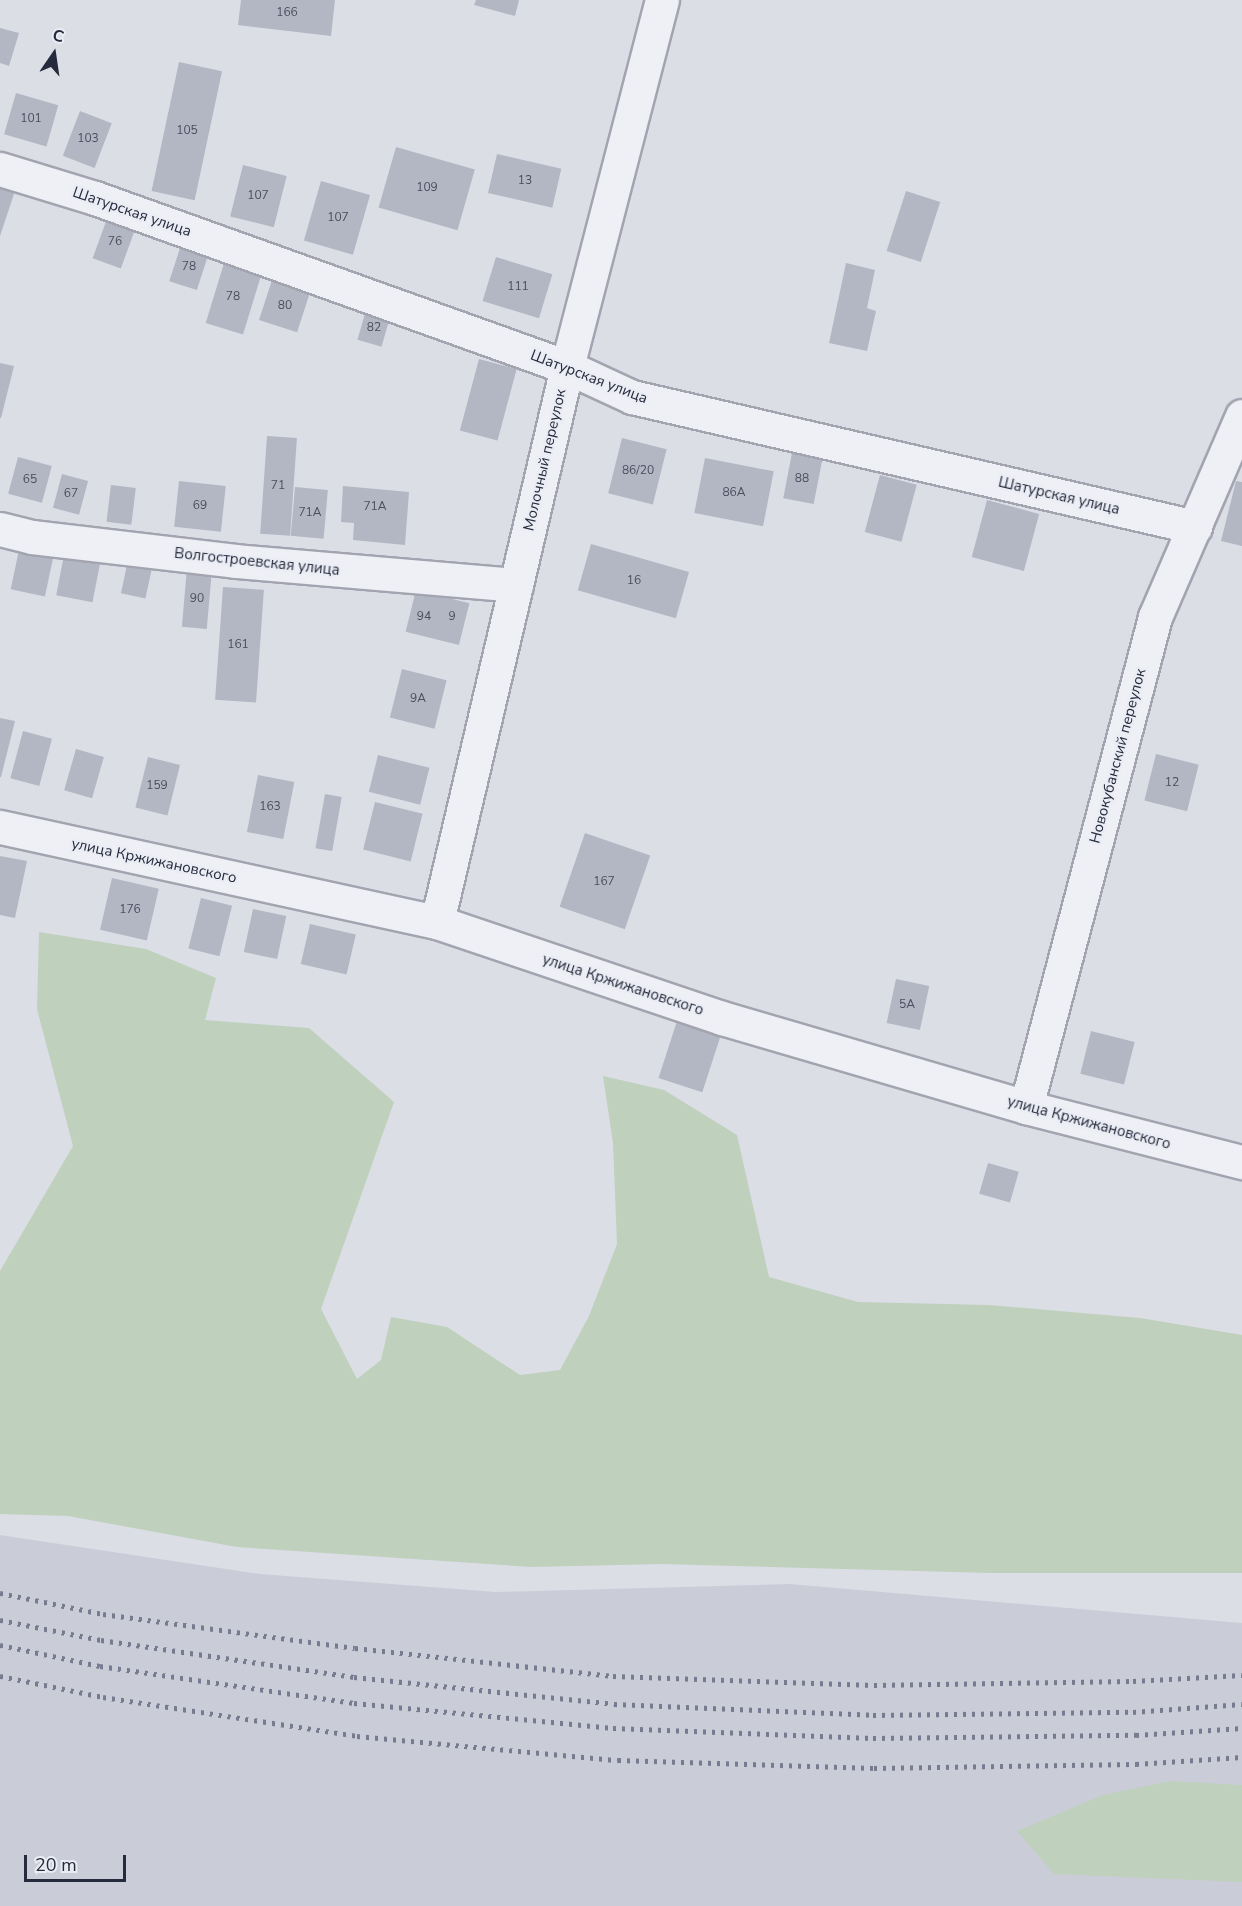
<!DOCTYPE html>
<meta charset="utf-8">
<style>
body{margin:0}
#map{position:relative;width:1242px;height:1906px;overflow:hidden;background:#dcdee6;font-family:"Nunito Sans",sans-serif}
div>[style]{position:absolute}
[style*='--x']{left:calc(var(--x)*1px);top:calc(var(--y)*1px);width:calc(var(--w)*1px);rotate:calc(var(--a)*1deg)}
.built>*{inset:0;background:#cacdd8}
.green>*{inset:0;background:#bfd0bd}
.building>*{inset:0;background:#b3b7c3;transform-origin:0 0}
.roads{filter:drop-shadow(2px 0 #a2a4b0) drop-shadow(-2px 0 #a2a4b0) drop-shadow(0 2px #a2a4b0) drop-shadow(0 -2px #a2a4b0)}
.minor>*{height:33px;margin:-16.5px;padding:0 16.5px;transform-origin:16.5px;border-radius:16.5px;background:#eff0f5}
.rail>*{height:4.5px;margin-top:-2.25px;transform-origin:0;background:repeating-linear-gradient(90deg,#767b90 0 3px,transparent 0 9px)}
span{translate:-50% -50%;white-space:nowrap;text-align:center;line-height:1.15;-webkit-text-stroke:4.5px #ebedf4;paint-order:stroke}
.number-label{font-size:12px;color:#494d5e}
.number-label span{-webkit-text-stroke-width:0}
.street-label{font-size:15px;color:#262a3d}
.north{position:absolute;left:24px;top:24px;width:60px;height:60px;-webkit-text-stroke:4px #ebedf4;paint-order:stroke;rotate:13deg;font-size:16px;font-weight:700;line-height:24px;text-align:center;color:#262a3d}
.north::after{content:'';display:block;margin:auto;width:21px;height:27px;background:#262a3d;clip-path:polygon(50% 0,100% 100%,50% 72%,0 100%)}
.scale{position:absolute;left:24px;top:1855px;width:102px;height:27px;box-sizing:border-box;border:3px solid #262a3d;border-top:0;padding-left:8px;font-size:18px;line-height:21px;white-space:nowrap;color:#262a3d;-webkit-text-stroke:4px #ebedf4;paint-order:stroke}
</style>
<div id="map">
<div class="built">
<i style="clip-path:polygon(0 1535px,260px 1574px,496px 1592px,790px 1584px,1242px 1623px,1242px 1906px,0 1906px)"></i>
</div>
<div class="green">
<i style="clip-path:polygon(39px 932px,146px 949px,216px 978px,205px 1020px,309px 1028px,394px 1102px,321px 1309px,357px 1379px,381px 1360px,391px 1317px,447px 1327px,520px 1375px,560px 1370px,589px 1316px,617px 1244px,613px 1143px,603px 1076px,664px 1090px,737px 1135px,769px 1277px,858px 1302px,989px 1305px,1140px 1318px,1242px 1335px,1242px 1573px,989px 1573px,661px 1564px,531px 1567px,237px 1547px,68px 1516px,0 1514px,0 1271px,73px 1146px,37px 1009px)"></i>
<i style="clip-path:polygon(1170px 1781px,1242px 1785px,1242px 1882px,1054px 1874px,1017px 1831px,1103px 1795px)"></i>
</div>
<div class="building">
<i style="clip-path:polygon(241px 0,335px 0,331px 36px,238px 25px)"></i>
<i style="clip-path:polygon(476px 0,519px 0,515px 16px,474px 5px)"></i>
<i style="clip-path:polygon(0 28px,19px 33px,9px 66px,0 63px)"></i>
<i style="left:179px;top:62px;width:44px;height:132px;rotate:12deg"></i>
<i style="left:16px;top:93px;width:44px;height:43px;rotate:16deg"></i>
<i style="left:80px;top:111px;width:34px;height:48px;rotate:21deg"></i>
<i style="left:396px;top:147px;width:82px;height:63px;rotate:16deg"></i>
<i style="left:497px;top:154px;width:66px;height:40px;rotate:13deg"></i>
<i style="left:243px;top:165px;width:45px;height:53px;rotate:14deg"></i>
<i style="left:321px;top:181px;width:51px;height:62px;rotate:16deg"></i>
<i style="clip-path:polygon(0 187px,15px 191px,0 236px)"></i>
<i style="left:906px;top:191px;width:36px;height:63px;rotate:18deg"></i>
<i style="left:108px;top:216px;width:30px;height:45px;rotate:20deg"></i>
<i style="left:181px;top:245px;width:29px;height:38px;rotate:18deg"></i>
<i style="left:496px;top:257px;width:59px;height:46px;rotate:17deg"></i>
<i style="left:225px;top:260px;width:39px;height:66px;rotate:17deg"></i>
<i style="clip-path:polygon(846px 263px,875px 270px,867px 308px,876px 311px,867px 351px,829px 343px)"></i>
<i style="left:272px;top:280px;width:40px;height:42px;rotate:18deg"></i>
<i style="left:366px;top:310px;width:25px;height:31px;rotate:16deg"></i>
<i style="left:479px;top:359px;width:39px;height:74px;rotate:15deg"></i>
<i style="clip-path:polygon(0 363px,14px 366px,1px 418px,0 418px)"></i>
<i style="left:267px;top:436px;width:30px;height:98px;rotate:4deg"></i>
<i style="left:622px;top:438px;width:46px;height:57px;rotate:14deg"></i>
<i style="left:792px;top:453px;width:31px;height:46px;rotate:11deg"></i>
<i style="left:18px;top:457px;width:35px;height:38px;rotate:15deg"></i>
<i style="left:705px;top:458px;width:70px;height:56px;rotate:11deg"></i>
<i style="left:62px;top:474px;width:27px;height:35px;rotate:15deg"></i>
<i style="left:880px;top:475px;width:38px;height:59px;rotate:15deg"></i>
<i style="left:179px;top:481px;width:47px;height:46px;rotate:6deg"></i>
<i style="clip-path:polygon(1236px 481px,1242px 482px,1242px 546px,1221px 541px)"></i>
<i style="left:111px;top:485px;width:25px;height:37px;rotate:7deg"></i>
<i style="clip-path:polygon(343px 486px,409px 492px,405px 545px,353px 540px,354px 523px,341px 522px)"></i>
<i style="left:295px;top:487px;width:33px;height:49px;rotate:5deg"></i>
<i style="left:987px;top:500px;width:54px;height:59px;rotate:15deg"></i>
<i style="left:591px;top:544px;width:102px;height:48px;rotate:16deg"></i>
<i style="left:19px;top:550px;width:35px;height:40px;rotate:12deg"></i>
<i style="left:64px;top:555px;width:37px;height:41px;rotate:11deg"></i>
<i style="left:127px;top:565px;width:25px;height:29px;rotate:12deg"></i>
<i style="left:187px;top:568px;width:25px;height:59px;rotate:5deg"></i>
<i style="left:223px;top:587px;width:41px;height:113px;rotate:4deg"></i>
<i style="left:416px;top:590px;width:55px;height:43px;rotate:14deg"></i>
<i style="left:402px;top:669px;width:46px;height:50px;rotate:14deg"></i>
<i style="clip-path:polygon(0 718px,15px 721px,1px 777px,0 777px)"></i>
<i style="left:23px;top:731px;width:30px;height:49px;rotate:15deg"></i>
<i style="left:76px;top:749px;width:29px;height:43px;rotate:16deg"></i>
<i style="left:1156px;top:754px;width:44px;height:48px;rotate:14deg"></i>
<i style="left:378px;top:755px;width:53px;height:38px;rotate:14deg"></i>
<i style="left:148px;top:757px;width:33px;height:52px;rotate:14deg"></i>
<i style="left:258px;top:775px;width:37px;height:58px;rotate:11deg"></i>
<i style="left:325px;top:794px;width:17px;height:55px;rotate:10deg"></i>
<i style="left:375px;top:802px;width:49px;height:49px;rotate:14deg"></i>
<i style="left:585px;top:833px;width:69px;height:78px;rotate:19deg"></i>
<i style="clip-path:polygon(0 856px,27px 861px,15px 918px,0 915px)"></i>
<i style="left:112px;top:878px;width:48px;height:53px;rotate:13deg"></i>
<i style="left:201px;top:898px;width:32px;height:52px;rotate:14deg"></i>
<i style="left:253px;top:909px;width:34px;height:44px;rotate:12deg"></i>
<i style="left:310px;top:924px;width:47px;height:41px;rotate:13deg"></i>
<i style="left:896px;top:979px;width:34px;height:45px;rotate:12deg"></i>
<i style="left:678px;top:1018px;width:46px;height:63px;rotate:18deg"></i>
<i style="left:1091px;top:1031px;width:45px;height:44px;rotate:14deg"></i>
<i style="left:988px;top:1163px;width:32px;height:32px;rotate:16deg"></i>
</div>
<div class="roads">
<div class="minor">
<i style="--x:0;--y:169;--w:99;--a:17"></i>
<i style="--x:95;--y:198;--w:501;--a:19.7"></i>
<i style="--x:567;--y:367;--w:72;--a:24.8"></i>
<i style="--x:632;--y:397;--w:578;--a:13"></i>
<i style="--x:0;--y:529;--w:33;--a:14"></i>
<i style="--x:32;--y:537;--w:205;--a:6.7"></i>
<i style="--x:236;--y:561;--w:281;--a:4.9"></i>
<i style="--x:0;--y:827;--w:447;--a:12.3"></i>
<i style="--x:437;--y:922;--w:301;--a:18.6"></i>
<i style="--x:722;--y:1018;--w:317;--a:16.3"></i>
<i style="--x:1026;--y:1107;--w:223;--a:14.3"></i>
<i style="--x:437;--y:922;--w:570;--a:-76.82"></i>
<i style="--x:567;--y:367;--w:379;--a:-75.5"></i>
<i style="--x:1026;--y:1107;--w:507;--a:-75.25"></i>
<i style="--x:1155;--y:617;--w:219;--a:-66.6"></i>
</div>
</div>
<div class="rail">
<i style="--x:0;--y:1593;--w:105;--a:11.5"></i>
<i style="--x:103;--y:1614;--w:254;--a:7.7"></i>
<i style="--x:355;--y:1648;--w:260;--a:6.2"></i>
<i style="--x:613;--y:1676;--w:261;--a:2"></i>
<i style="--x:874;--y:1685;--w:259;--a:-0.9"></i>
<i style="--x:1133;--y:1681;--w:109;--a:-3.2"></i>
<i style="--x:0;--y:1620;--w:103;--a:11.2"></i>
<i style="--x:101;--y:1640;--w:256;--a:8.3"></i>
<i style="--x:354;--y:1677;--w:261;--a:5.9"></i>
<i style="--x:614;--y:1704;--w:259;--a:2.4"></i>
<i style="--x:873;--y:1715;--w:260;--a:-0.7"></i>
<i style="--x:1133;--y:1712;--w:109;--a:-4.2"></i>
<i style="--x:0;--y:1645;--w:102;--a:11.9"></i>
<i style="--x:100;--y:1666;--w:257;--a:8.3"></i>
<i style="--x:354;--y:1703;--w:260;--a:5.5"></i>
<i style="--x:613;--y:1728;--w:260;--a:2.2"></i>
<i style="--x:873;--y:1738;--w:263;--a:-0.7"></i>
<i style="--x:1136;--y:1735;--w:106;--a:-3.8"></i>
<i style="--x:0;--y:1676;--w:105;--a:11.5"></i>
<i style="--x:103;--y:1697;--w:257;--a:8.7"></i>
<i style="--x:357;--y:1736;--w:262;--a:5.3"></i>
<i style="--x:618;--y:1760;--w:256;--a:1.8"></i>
<i style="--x:874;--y:1768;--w:262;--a:-0.9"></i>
<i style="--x:1136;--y:1764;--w:106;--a:-3.8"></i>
</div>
<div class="number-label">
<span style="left:287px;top:13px">166</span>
<span style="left:31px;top:119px">101</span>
<span style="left:187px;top:131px">105</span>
<span style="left:88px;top:139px">103</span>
<span style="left:525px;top:181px">13</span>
<span style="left:427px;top:188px">109</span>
<span style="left:258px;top:196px">107</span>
<span style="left:338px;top:218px">107</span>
<span style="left:115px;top:242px">76</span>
<span style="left:189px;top:267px">78</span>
<span style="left:518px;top:287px">111</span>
<span style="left:233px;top:297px">78</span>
<span style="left:285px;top:306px">80</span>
<span style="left:374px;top:328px">82</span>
<span style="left:638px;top:471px">86/20</span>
<span style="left:802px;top:479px">88</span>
<span style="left:30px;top:480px">65</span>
<span style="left:278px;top:486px">71</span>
<span style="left:734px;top:493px">86А</span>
<span style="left:71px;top:494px">67</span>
<span style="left:200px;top:506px">69</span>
<span style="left:375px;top:507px">71А</span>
<span style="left:310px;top:513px">71А</span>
<span style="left:634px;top:581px">16</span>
<span style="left:197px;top:599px">90</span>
<span style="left:424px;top:617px">94</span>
<span style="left:452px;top:617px">9</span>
<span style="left:238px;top:645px">161</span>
<span style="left:418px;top:699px">9А</span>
<span style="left:1172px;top:783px">12</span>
<span style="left:157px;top:786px">159</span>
<span style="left:270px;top:807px">163</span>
<span style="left:604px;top:882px">167</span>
<span style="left:130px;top:910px">176</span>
<span style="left:907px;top:1005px">5А</span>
</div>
<div class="street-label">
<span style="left:132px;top:212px;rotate:19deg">Шатурская улица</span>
<span style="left:589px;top:377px;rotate:21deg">Шатурская улица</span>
<span style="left:545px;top:460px;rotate:-77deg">Молочный переулок</span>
<span style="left:1059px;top:496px;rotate:13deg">Шатурская улица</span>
<span style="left:257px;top:562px;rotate:6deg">Волгостроевская улица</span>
<span style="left:1118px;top:756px;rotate:-75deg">Новокубанский переулок</span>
<span style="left:154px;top:861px;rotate:12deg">улица Кржижановского</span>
<span style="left:623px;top:985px;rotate:18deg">улица Кржижановского</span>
<span style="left:1089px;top:1123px;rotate:15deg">улица Кржижановского</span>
</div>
<div class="north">С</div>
<div class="scale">20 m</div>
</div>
